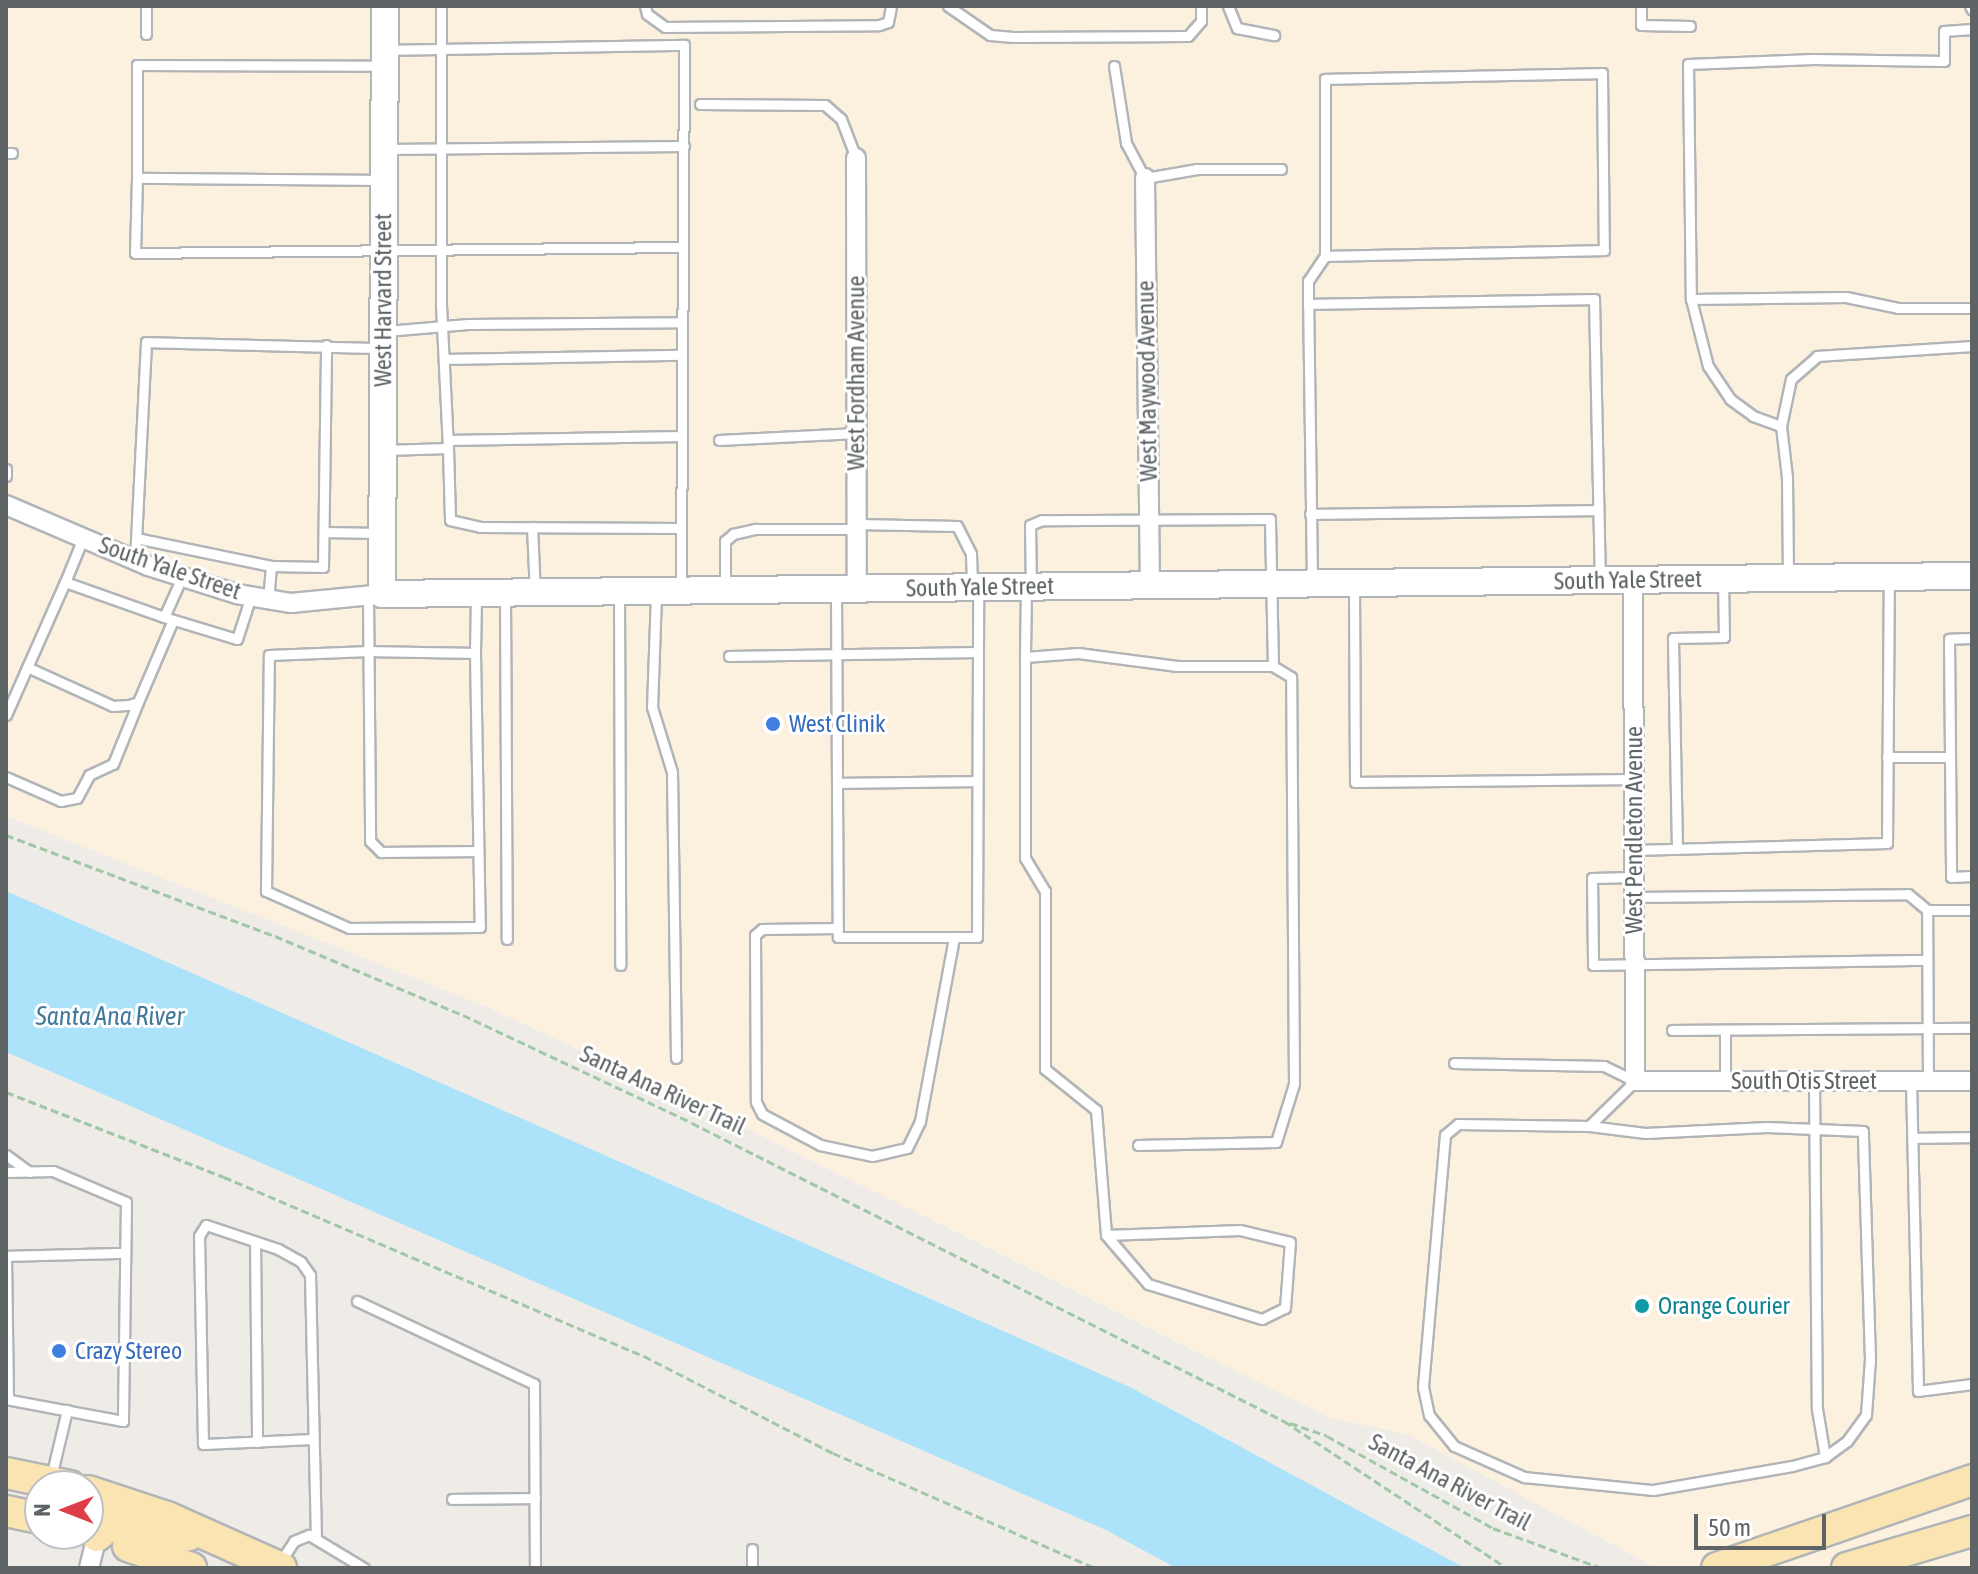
<!DOCTYPE html>
<style>
body{margin:0}
#map{position:relative;width:1978px;height:1574px;overflow:hidden;background:#efece7;font-family:"Asap Condensed",sans-serif}
div>[style]{position:absolute}
[style*='--x']{left:calc(var(--x)*1px);top:calc(var(--y)*1px);width:calc(var(--w)*1px);rotate:calc(var(--a)*1deg)}
.commercial>*{inset:0;background:#fcf1df}
.water>*{inset:0;background:#ace3fa}
.path>*{height:3px;margin-top:-1.5px;transform-origin:0;background:repeating-linear-gradient(90deg,#a0c8a6 0 8px,transparent 0 12px)}
.roads{filter:drop-shadow(2px 0 #b2b5b8) drop-shadow(-2px 0 #b2b5b8) drop-shadow(0 2px #b2b5b8) drop-shadow(0 -2px #b2b5b8)}
.lane>*{height:9px;margin:-4.5px;padding:0 4.5px;transform-origin:4.5px;border-radius:4.5px;background:#fff}
.street>*{height:18px;margin:-9px;padding:0 9px;transform-origin:9px;border-radius:9px;background:#fff}
.secondary>*{height:26px;margin:-13px;padding:0 13px;transform-origin:13px;border-radius:13px;background:#fff}
.primary>*{height:30px;margin:-15px;padding:0 15px;transform-origin:15px;border-radius:15px;background:#fae4b1}
.dots>*{width:22px;height:22px;translate:-50% -50%;box-sizing:border-box;border:4px solid #fff;border-radius:50%}
span{translate:-50% -50%;white-space:nowrap;text-align:center;line-height:1.15;-webkit-text-stroke:6px #fff;paint-order:stroke}
.street-label{font-size:24px;color:#5e6366}
.shop-label{font-size:24px;color:#366cbe}
.left{translate:0 -50%;text-align:left}
.culture-label{font-size:24px;color:#0d838f}
.water-label{font-size:26px;color:#437a9b;font-style:italic}
.frame{position:absolute;inset:0;border:8px solid #5e6366;pointer-events:none}
.north{position:absolute;left:24px;top:1470px;width:80px;height:80px;box-sizing:border-box;background:#fff;border:2px solid #bfc1c2;border-radius:50%;rotate:270deg;font-size:22px;font-weight:700;line-height:32px;text-align:center;color:#5e6366}
.north::after{content:'';display:block;margin:auto;width:28px;height:36px;background:#df3d47;clip-path:polygon(50% 0,100% 100%,50% 72%,0 100%)}
.scale{position:absolute;left:1694px;top:1514px;width:132px;height:36px;box-sizing:border-box;border:4px solid #5e6366;border-top:0;padding-left:10px;font-size:24px;line-height:28px;white-space:nowrap;color:#5e6366;-webkit-text-stroke:6px #fff;paint-order:stroke}
</style>
<div id="map">
<div class="commercial">
<i style="clip-path:polygon(6px 6px,1972px 6px,1972px 1568px,1656px 1568px,1409px 1435px,1328px 1417px,732px 1121px,485px 1006px,6px 816px)"></i>
</div>
<div class="water">
<i style="clip-path:polygon(6px 891px,1130px 1387px,1465px 1568px,1176px 1568px,1106px 1530px,6px 1052px)"></i>
</div>
<div class="path">
<i style="--x:6;--y:835;--w:287;--a:20.6"></i>
<i style="--x:275;--y:936;--w:204;--a:22.8"></i>
<i style="--x:463;--y:1015;--w:253;--a:25.2"></i>
<i style="--x:692;--y:1123;--w:663;--a:26.72"></i>
<i style="--x:1284;--y:1421;--w:267;--a:33.4"></i>
<i style="--x:6;--y:1092;--w:234;--a:21.3"></i>
<i style="--x:224;--y:1177;--w:457;--a:23.1"></i>
<i style="--x:644;--y:1356;--w:212;--a:27.2"></i>
<i style="--x:833;--y:1453;--w:286;--a:23.7"></i>
<i style="--x:1290;--y:1423;--w:39;--a:19"></i>
<i style="--x:1327;--y:1436;--w:190;--a:29"></i>
<i style="--x:1493;--y:1528;--w:115;--a:20.3"></i>
</div>
<div class="roads">
<div class="lane">
<i style="--x:645;--y:6;--w:8;--a:76"></i>
<i style="--x:647;--y:14;--w:22;--a:36"></i>
<i style="--x:665;--y:27;--w:214;--a:-0.5"></i>
<i style="--x:879;--y:25;--w:9;--a:-18"></i>
<i style="--x:888;--y:22;--w:16;--a:-79"></i>
<i style="--x:948;--y:6;--w:51;--a:34.6"></i>
<i style="--x:990;--y:35;--w:23;--a:5"></i>
<i style="--x:1013;--y:37;--w:175;--a:-0.3"></i>
<i style="--x:1188;--y:36;--w:20;--a:-49"></i>
<i style="--x:1201;--y:21;--w:15;--a:-90"></i>
<i style="--x:1228;--y:6;--w:24;--a:68"></i>
<i style="--x:1237;--y:28;--w:38;--a:11"></i>
<i style="--x:1641;--y:6;--w:19;--a:90"></i>
<i style="--x:1641;--y:25;--w:49;--a:1.2"></i>
<i style="--x:1970;--y:6;--w:4;--a:63"></i>
<i style="--x:1972;--y:29;--w:28;--a:176"></i>
<i style="--x:1944;--y:31;--w:30;--a:90"></i>
<i style="--x:1944;--y:61;--w:131;--a:-179.1"></i>
<i style="--x:1813;--y:59;--w:125;--a:177.7"></i>
<i style="--x:1688;--y:64;--w:235;--a:89.3"></i>
<i style="--x:1691;--y:299;--w:155;--a:-0.7"></i>
<i style="--x:1846;--y:297;--w:53;--a:11.9"></i>
<i style="--x:1898;--y:308;--w:74;--a:0"></i>
<i style="--x:146;--y:34;--w:28;--a:-90"></i>
<i style="--x:385;--y:50;--w:299;--a:-1"></i>
<i style="--x:684;--y:45;--w:542;--a:90.32"></i>
<i style="--x:1114;--y:66;--w:78;--a:81.1"></i>
<i style="--x:1126;--y:143;--w:40;--a:62"></i>
<i style="--x:1145;--y:178;--w:53;--a:-9.8"></i>
<i style="--x:1197;--y:169;--w:84;--a:0"></i>
<i style="--x:700;--y:104;--w:125;--a:0.5"></i>
<i style="--x:825;--y:105;--w:21;--a:41"></i>
<i style="--x:841;--y:119;--w:42;--a:69"></i>
<i style="--x:387;--y:149;--w:297;--a:-0.6"></i>
<i style="--x:6;--y:153;--w:6;--a:0"></i>
<i style="--x:137;--y:178;--w:75;--a:91.5"></i>
<i style="--x:135;--y:253;--w:548;--a:-0.63"></i>
<i style="--x:380;--y:180;--w:243;--a:-179.5"></i>
<i style="--x:137;--y:178;--w:113;--a:-90"></i>
<i style="--x:137;--y:65;--w:245;--a:0.2"></i>
<i style="--x:1691;--y:299;--w:69;--a:75.8"></i>
<i style="--x:1708;--y:366;--w:40;--a:56"></i>
<i style="--x:1730;--y:399;--w:29;--a:36"></i>
<i style="--x:1753;--y:416;--w:30;--a:20"></i>
<i style="--x:1308;--y:304;--w:23;--a:-90"></i>
<i style="--x:1308;--y:281;--w:30;--a:-56"></i>
<i style="--x:1325;--y:256;--w:177;--a:-90"></i>
<i style="--x:1325;--y:79;--w:277;--a:-1.2"></i>
<i style="--x:1602;--y:73;--w:177;--a:89.4"></i>
<i style="--x:1604;--y:250;--w:279;--a:178.8"></i>
<i style="--x:386;--y:331;--w:82;--a:-4.9"></i>
<i style="--x:468;--y:324;--w:214;--a:-0.5"></i>
<i style="--x:444;--y:359;--w:238;--a:-1"></i>
<i style="--x:448;--y:440;--w:234;--a:-1"></i>
<i style="--x:719;--y:440;--w:138;--a:-2.9"></i>
<i style="--x:448;--y:448;--w:72;--a:88.4"></i>
<i style="--x:450;--y:520;--w:31;--a:13"></i>
<i style="--x:480;--y:527;--w:201;--a:0.3"></i>
<i style="--x:385;--y:450;--w:63;--a:-1.8"></i>
<i style="--x:448;--y:448;--w:145;--a:-92.8"></i>
<i style="--x:441;--y:303;--w:297;--a:-90"></i>
<i style="--x:6;--y:469;--w:7;--a:90"></i>
<i style="--x:1310;--y:514;--w:288;--a:-0.8"></i>
<i style="--x:857;--y:524;--w:100;--a:1.1"></i>
<i style="--x:957;--y:526;--w:31;--a:63"></i>
<i style="--x:971;--y:554;--w:30;--a:88"></i>
<i style="--x:532;--y:527;--w:65;--a:87.4"></i>
<i style="--x:324;--y:532;--w:56;--a:1"></i>
<i style="--x:83;--y:538;--w:48;--a:112.2"></i>
<i style="--x:65;--y:582;--w:105;--a:19.5"></i>
<i style="--x:136;--y:538;--w:138;--a:11.7"></i>
<i style="--x:271;--y:566;--w:33;--a:95"></i>
<i style="--x:135;--y:560;--w:218;--a:-87.1"></i>
<i style="--x:146;--y:342;--w:233;--a:1.5"></i>
<i style="--x:271;--y:566;--w:52;--a:1.1"></i>
<i style="--x:323;--y:567;--w:222;--a:-89.2"></i>
<i style="--x:1788;--y:574;--w:97;--a:-90.6"></i>
<i style="--x:1787;--y:477;--w:51;--a:-96.7"></i>
<i style="--x:1781;--y:426;--w:48;--a:-78"></i>
<i style="--x:1791;--y:379;--w:35;--a:-41"></i>
<i style="--x:1817;--y:356;--w:155;--a:-3.7"></i>
<i style="--x:182;--y:577;--w:44;--a:114.2"></i>
<i style="--x:164;--y:617;--w:76;--a:16.8"></i>
<i style="--x:237;--y:639;--w:45;--a:-72"></i>
<i style="--x:1312;--y:580;--w:276;--a:-90.8"></i>
<i style="--x:1308;--y:304;--w:286;--a:-1"></i>
<i style="--x:1594;--y:299;--w:279;--a:88.8"></i>
<i style="--x:1354;--y:586;--w:196;--a:89.7"></i>
<i style="--x:1355;--y:782;--w:278;--a:-0.6"></i>
<i style="--x:725;--y:587;--w:46;--a:-90"></i>
<i style="--x:725;--y:541;--w:11;--a:-41"></i>
<i style="--x:733;--y:534;--w:23;--a:-13"></i>
<i style="--x:755;--y:529;--w:102;--a:0"></i>
<i style="--x:1026;--y:590;--w:67;--a:90.9"></i>
<i style="--x:1025;--y:657;--w:53;--a:-4.3"></i>
<i style="--x:1078;--y:653;--w:100;--a:7.5"></i>
<i style="--x:1177;--y:666;--w:96;--a:0"></i>
<i style="--x:1273;--y:666;--w:147;--a:-91.2"></i>
<i style="--x:1270;--y:519;--w:228;--a:179.7"></i>
<i style="--x:1042;--y:520;--w:13;--a:157"></i>
<i style="--x:1030;--y:525;--w:61;--a:89.1"></i>
<i style="--x:836;--y:593;--w:344;--a:89.7"></i>
<i style="--x:838;--y:937;--w:139;--a:0"></i>
<i style="--x:977;--y:937;--w:347;--a:-89.8"></i>
<i style="--x:656;--y:594;--w:113;--a:92"></i>
<i style="--x:652;--y:707;--w:68;--a:72.9"></i>
<i style="--x:672;--y:772;--w:286;--a:89.2"></i>
<i style="--x:368;--y:595;--w:246;--a:89.5"></i>
<i style="--x:370;--y:841;--w:16;--a:45"></i>
<i style="--x:381;--y:852;--w:97;--a:-0.6"></i>
<i style="--x:619;--y:595;--w:370;--a:89.8"></i>
<i style="--x:505;--y:596;--w:343;--a:89.7"></i>
<i style="--x:1972;--y:638;--w:23;--a:178"></i>
<i style="--x:1949;--y:639;--w:238;--a:89.5"></i>
<i style="--x:1951;--y:877;--w:21;--a:-3"></i>
<i style="--x:369;--y:651;--w:106;--a:1.1"></i>
<i style="--x:475;--y:653;--w:274;--a:89"></i>
<i style="--x:480;--y:927;--w:131;--a:179.6"></i>
<i style="--x:349;--y:928;--w:91;--a:-156"></i>
<i style="--x:266;--y:891;--w:236;--a:-89.3"></i>
<i style="--x:269;--y:655;--w:100;--a:-2.3"></i>
<i style="--x:475;--y:653;--w:56;--a:-89"></i>
<i style="--x:729;--y:656;--w:249;--a:-0.9"></i>
<i style="--x:1025;--y:657;--w:201;--a:90"></i>
<i style="--x:1025;--y:858;--w:39;--a:59"></i>
<i style="--x:1045;--y:891;--w:178;--a:90"></i>
<i style="--x:1045;--y:1069;--w:65;--a:38.8"></i>
<i style="--x:1096;--y:1110;--w:125;--a:85.4"></i>
<i style="--x:1106;--y:1235;--w:65;--a:49.4"></i>
<i style="--x:1148;--y:1284;--w:119;--a:17.1"></i>
<i style="--x:1262;--y:1319;--w:25;--a:-26"></i>
<i style="--x:1285;--y:1308;--w:66;--a:-85.7"></i>
<i style="--x:1290;--y:1242;--w:51;--a:-166.5"></i>
<i style="--x:1240;--y:1230;--w:134;--a:177.9"></i>
<i style="--x:27;--y:667;--w:94;--a:24.4"></i>
<i style="--x:113;--y:706;--w:16;--a:-4"></i>
<i style="--x:129;--y:705;--w:9;--a:-18"></i>
<i style="--x:138;--y:702;--w:89;--a:-66.9"></i>
<i style="--x:6;--y:715;--w:145;--a:-66.1"></i>
<i style="--x:1887;--y:757;--w:63;--a:0"></i>
<i style="--x:6;--y:777;--w:60;--a:23.6"></i>
<i style="--x:61;--y:801;--w:16;--a:-11"></i>
<i style="--x:77;--y:798;--w:26;--a:-62"></i>
<i style="--x:89;--y:775;--w:26;--a:-25"></i>
<i style="--x:113;--y:764;--w:67;--a:-68"></i>
<i style="--x:837;--y:783;--w:140;--a:-0.8"></i>
<i style="--x:1677;--y:849;--w:211;--a:-91.1"></i>
<i style="--x:1673;--y:638;--w:51;--a:-1.1"></i>
<i style="--x:1724;--y:637;--w:55;--a:-91"></i>
<i style="--x:1634;--y:850;--w:253;--a:-1.6"></i>
<i style="--x:1887;--y:843;--w:263;--a:-89.6"></i>
<i style="--x:1634;--y:877;--w:42;--a:178.6"></i>
<i style="--x:1592;--y:878;--w:87;--a:89.3"></i>
<i style="--x:1593;--y:965;--w:334;--a:-0.9"></i>
<i style="--x:1634;--y:897;--w:274;--a:-0.6"></i>
<i style="--x:1908;--y:894;--w:25;--a:40"></i>
<i style="--x:838;--y:928;--w:76;--a:179.2"></i>
<i style="--x:762;--y:929;--w:9;--a:139"></i>
<i style="--x:755;--y:935;--w:167;--a:89.7"></i>
<i style="--x:756;--y:1102;--w:13;--a:63"></i>
<i style="--x:762;--y:1114;--w:66;--a:28.1"></i>
<i style="--x:820;--y:1145;--w:53;--a:11.9"></i>
<i style="--x:872;--y:1156;--w:36;--a:-13"></i>
<i style="--x:907;--y:1148;--w:30;--a:-64"></i>
<i style="--x:920;--y:1121;--w:187;--a:-79.5"></i>
<i style="--x:1672;--y:1030;--w:300;--a:-0.4"></i>
<i style="--x:1725;--y:1030;--w:51;--a:90"></i>
<i style="--x:1454;--y:1063;--w:150;--a:1.1"></i>
<i style="--x:1604;--y:1066;--w:34;--a:26"></i>
<i style="--x:1635;--y:1081;--w:64;--a:135.6"></i>
<i style="--x:1589;--y:1126;--w:131;--a:-179.1"></i>
<i style="--x:1458;--y:1124;--w:17;--a:140"></i>
<i style="--x:1445;--y:1135;--w:253;--a:95"></i>
<i style="--x:1423;--y:1387;--w:29;--a:78"></i>
<i style="--x:1429;--y:1415;--w:40;--a:51"></i>
<i style="--x:1454;--y:1446;--w:77;--a:23.9"></i>
<i style="--x:1524;--y:1477;--w:130;--a:5.8"></i>
<i style="--x:1653;--y:1490;--w:141;--a:-9.8"></i>
<i style="--x:1792;--y:1466;--w:34;--a:-15"></i>
<i style="--x:1825;--y:1457;--w:27;--a:-36"></i>
<i style="--x:1847;--y:1441;--w:32;--a:-54"></i>
<i style="--x:1866;--y:1415;--w:56;--a:-85.9"></i>
<i style="--x:1870;--y:1359;--w:228;--a:-91.8"></i>
<i style="--x:1863;--y:1131;--w:96;--a:-177.6"></i>
<i style="--x:1767;--y:1127;--w:122;--a:177.2"></i>
<i style="--x:1645;--y:1133;--w:56;--a:-172.9"></i>
<i style="--x:1814;--y:1081;--w:328;--a:89.5"></i>
<i style="--x:1817;--y:1409;--w:49;--a:80.5"></i>
<i style="--x:1911;--y:1081;--w:310;--a:88.7"></i>
<i style="--x:1918;--y:1391;--w:54;--a:-7.4"></i>
<i style="--x:1928;--y:1081;--w:171;--a:-90.3"></i>
<i style="--x:1927;--y:910;--w:45;--a:0"></i>
<i style="--x:1913;--y:1138;--w:59;--a:-1"></i>
<i style="--x:1138;--y:1145;--w:138;--a:-1.2"></i>
<i style="--x:1276;--y:1142;--w:61;--a:-72.8"></i>
<i style="--x:1294;--y:1084;--w:407;--a:-90.4"></i>
<i style="--x:1291;--y:677;--w:21;--a:-149"></i>
<i style="--x:6;--y:1155;--w:29;--a:36"></i>
<i style="--x:6;--y:1172;--w:47;--a:-1.2"></i>
<i style="--x:53;--y:1171;--w:79;--a:23"></i>
<i style="--x:126;--y:1202;--w:219;--a:90.8"></i>
<i style="--x:123;--y:1421;--w:119;--a:-169.4"></i>
<i style="--x:255;--y:1242;--w:200;--a:89.4"></i>
<i style="--x:6;--y:1256;--w:143;--a:89.2"></i>
<i style="--x:6;--y:1256;--w:117;--a:-1.5"></i>
<i style="--x:357;--y:1301;--w:195;--a:25.1"></i>
<i style="--x:534;--y:1384;--w:184;--a:89.7"></i>
<i style="--x:313;--y:1439;--w:110;--a:177.4"></i>
<i style="--x:203;--y:1444;--w:208;--a:-91.1"></i>
<i style="--x:199;--y:1236;--w:13;--a:-58"></i>
<i style="--x:206;--y:1225;--w:76;--a:18.4"></i>
<i style="--x:278;--y:1249;--w:26;--a:29"></i>
<i style="--x:301;--y:1262;--w:16;--a:55"></i>
<i style="--x:310;--y:1275;--w:263;--a:88.7"></i>
<i style="--x:51;--y:1477;--w:69;--a:-76.6"></i>
<i style="--x:452;--y:1499;--w:83;--a:-0.7"></i>
<i style="--x:752;--y:1549;--w:19;--a:90"></i>
<i style="--x:281;--y:1561;--w:24;--a:-57"></i>
<i style="--x:294;--y:1541;--w:16;--a:-22"></i>
<i style="--x:309;--y:1535;--w:64;--a:31"></i>
</div>
<div class="street">
<i style="--x:856;--y:158;--w:431;--a:89.9"></i>
<i style="--x:1145;--y:178;--w:407;--a:89.3"></i>
<i style="--x:6;--y:505;--w:155;--a:23.2"></i>
<i style="--x:148;--y:566;--w:93;--a:17.5"></i>
<i style="--x:237;--y:594;--w:55;--a:9.5"></i>
<i style="--x:291;--y:603;--w:91;--a:-5.6"></i>
<i style="--x:1633;--y:580;--w:501;--a:89.77"></i>
<i style="--x:1635;--y:1081;--w:337;--a:0"></i>
<i style="--x:89;--y:1568;--w:33;--a:-76"></i>
</div>
<div class="secondary">
<i style="--x:385;--y:6;--w:588;--a:90.29"></i>
<i style="--x:382;--y:594;--w:1590;--a:-0.65"></i>
</div>
<div class="primary">
<i style="--x:6;--y:1473;--w:65;--a:11.5"></i>
<i style="--x:88;--y:1491;--w:83;--a:18.2"></i>
<i style="--x:167;--y:1517;--w:125;--a:24.1"></i>
<i style="--x:6;--y:1511;--w:35;--a:12"></i>
<i style="--x:97;--y:1536;--w:20;--a:-41"></i>
<i style="--x:112;--y:1523;--w:61;--a:14.3"></i>
<i style="--x:171;--y:1538;--w:18;--a:-9"></i>
<i style="--x:128;--y:1546;--w:67;--a:19.2"></i>
<i style="--x:1717;--y:1568;--w:270;--a:-19"></i>
<i style="--x:1847;--y:1568;--w:130;--a:-16.5"></i>
</div>
</div>
<div class="dots">
<i style="left:773px;top:724px;background:#3f7fe0"></i>
<i style="left:1642px;top:1306px;background:#0f9aa8"></i>
<i style="left:59px;top:1351px;background:#3f7fe0"></i>
</div>
<div class="street-label">
<span style="left:383px;top:300px;rotate:-90deg">West Harvard Street</span>
<span style="left:856px;top:373px;rotate:-90deg">West Fordham Avenue</span>
<span style="left:1147px;top:381px;rotate:-91deg">West Maywood Avenue</span>
<span style="left:170px;top:568px;rotate:19deg">South Yale Street</span>
<span style="left:1628px;top:580px;rotate:-1deg">South Yale Street</span>
<span style="left:980px;top:587px;rotate:-1deg">South Yale Street</span>
<span style="left:1634px;top:830px;rotate:-90deg">West Pendleton Avenue</span>
<span style="left:1804px;top:1081px">South Otis Street</span>
<span style="left:663px;top:1090px;rotate:25deg">Santa Ana River Trail</span>
<span style="left:1450px;top:1482px;rotate:28deg">Santa Ana River Trail</span>
</div>
<div class="shop-label">
<span class="left" style="left:789px;top:724px">West Clinik</span>
<span class="left" style="left:75px;top:1351px">Crazy Stereo</span>
</div>
<div class="culture-label">
<span class="left" style="left:1658px;top:1306px">Orange Courier</span>
</div>
<div class="water-label">
<span style="left:110px;top:1017px">Santa Ana River</span>
</div>
<div class="frame"></div>
<div class="north">N</div>
<div class="scale">50 m</div>
</div>
